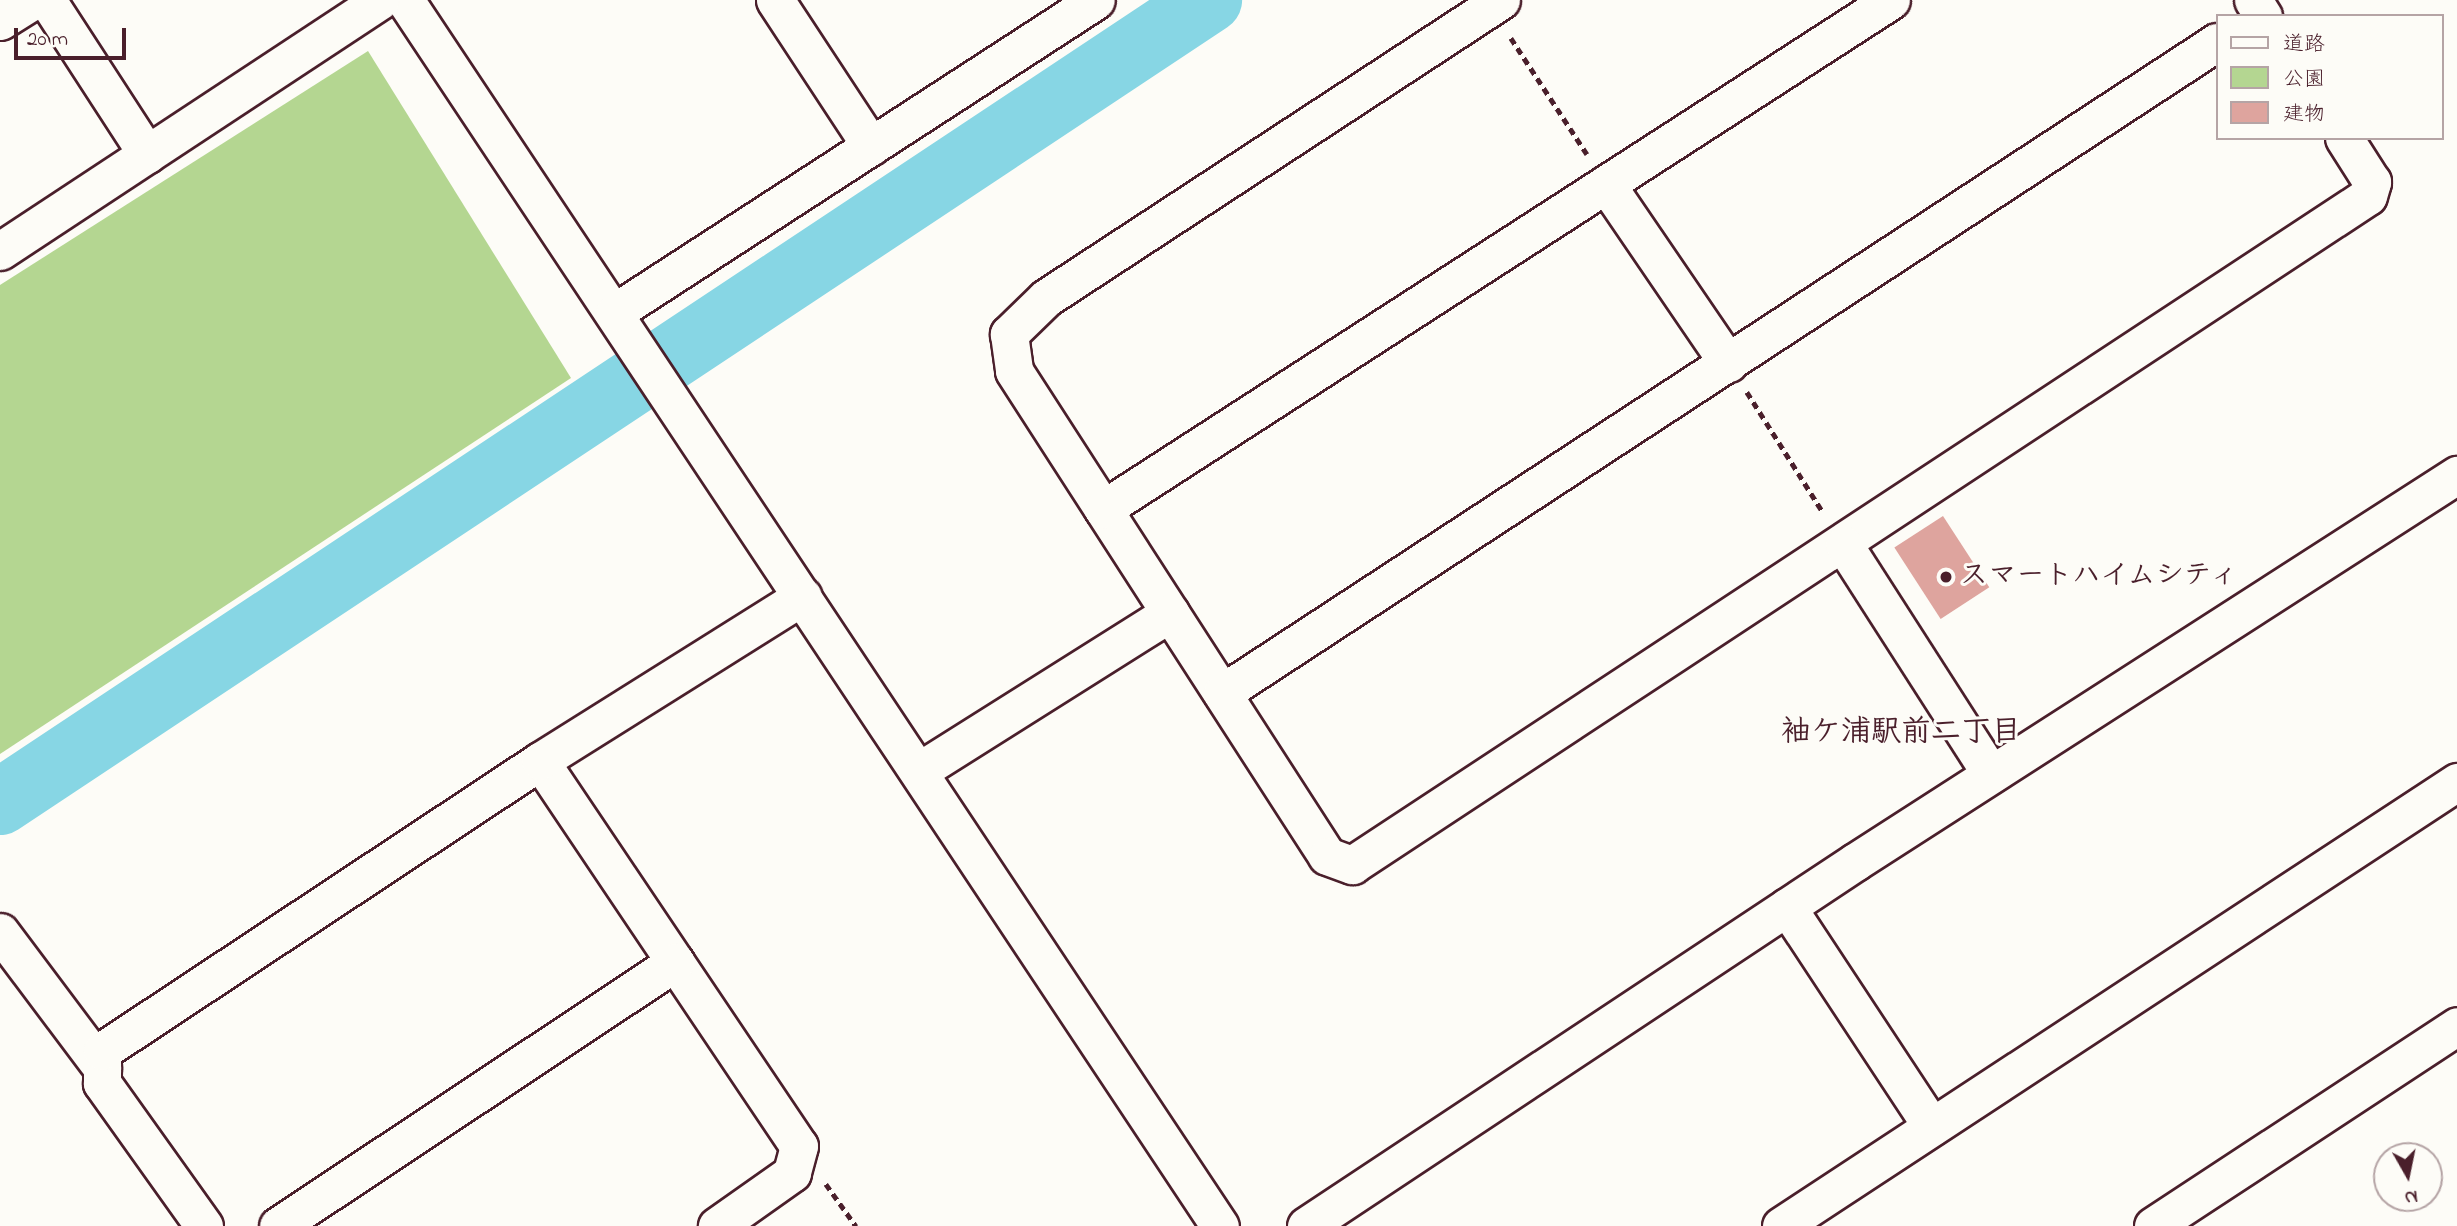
<!DOCTYPE html>
<meta charset="utf-8">
<style>
body{margin:0}
#map{position:relative;width:2457px;height:1226px;overflow:hidden;background:#fdfcf7;font-family:"Indie Flower","Klee One",sans-serif}
div>[style]{position:absolute}
[style*='--x']{left:calc(var(--x)*1px);top:calc(var(--y)*1px);width:calc(var(--w)*1px);rotate:calc(var(--a)*1deg)}
.green>*{inset:0;background:#b4d691}
.river>*{height:66px;margin:-33px;padding:0 33px;transform-origin:33px;border-radius:33px;background:#87d6e4}
.building>*{inset:0;background:#dea49e;transform-origin:0 0}
.path>*{height:4.5px;margin-top:-2.25px;transform-origin:0;background:repeating-linear-gradient(90deg,#4a1f2b 0 7px,transparent 0 12px)}
.roads{filter:drop-shadow(2px 0 #4a1f2b) drop-shadow(-2px 0 #4a1f2b) drop-shadow(0 2px #4a1f2b) drop-shadow(0 -2px #4a1f2b)}
.minor>*{height:37px;margin:-18.5px;padding:0 18.5px;transform-origin:18.5px;border-radius:18.5px;background:#fdfcf7}
.dots>*{width:19px;height:19px;translate:-50% -50%;box-sizing:border-box;border:4px solid #fdfcf7;border-radius:50%}
span{translate:-50% -50%;white-space:nowrap;text-align:center;line-height:1.15;-webkit-text-stroke:6px #fdfcf7;paint-order:stroke}
.poi-label{font-size:28px;color:#4a1f2b;font-weight:700}
.left{translate:0 -50%;text-align:left}
.neighbourhood-label{font-size:30px;color:#4a1f2b;font-weight:700}
.legend{position:absolute;left:2216px;top:14px;width:228px;height:126px;box-sizing:border-box;background:#fdfcf7;border:2px solid #b5a4a5;margin:0;padding:9px 12px;list-style:none;font-size:21px;color:#4a1f2b}
.legend li{display:flex;align-items:center;gap:14px;height:35px}
.legend b{width:35px;border:2px solid #b5a4a5}
.north{position:absolute;left:2373px;top:1142px;width:70px;height:70px;box-sizing:border-box;background:#fdfcf7;border:2px solid #b5a4a5;border-radius:50%;rotate:171deg;font-size:19px;font-weight:700;line-height:28px;text-align:center;color:#4a1f2b}
.north::after{content:'';display:block;margin:auto;width:24px;height:32px;background:#4a1f2b;clip-path:polygon(50% 0,100% 100%,50% 72%,0 100%)}
.scale{position:absolute;left:14px;top:28px;width:112px;height:32px;box-sizing:border-box;border:4px solid #4a1f2b;border-top:0;padding-left:9px;font-size:21px;line-height:24px;white-space:nowrap;color:#4a1f2b;-webkit-text-stroke:5px #fdfcf7;paint-order:stroke}
</style>
<div id="map">
<div class="green">
<i style="clip-path:polygon(368px 51px,571px 378px,0 754px,0 285px)"></i>
</div>
<div class="river">
<i style="--x:0;--y:802;--w:1451;--a:-33.56"></i>
</div>
<div class="building">
<i style="left:1943px;top:516px;width:85px;height:58px;rotate:57deg"></i>
</div>
<div class="path">
<i style="--x:1511;--y:38;--w:139;--a:56.8"></i>
<i style="--x:1747;--y:392;--w:142;--a:57.7"></i>
<i style="--x:826;--y:1184;--w:52;--a:54.5"></i>
</div>
<div class="roads">
<div class="minor">
<i style="--x:47;--y:0;--w:184;--a:57"></i>
<i style="--x:405;--y:0;--w:1472;--a:56.39"></i>
<i style="--x:775;--y:0;--w:175;--a:56.7"></i>
<i style="--x:1501;--y:0;--w:544;--a:146.78"></i>
<i style="--x:1046;--y:298;--w:52;--a:135.8"></i>
<i style="--x:1009;--y:334;--w:37;--a:82"></i>
<i style="--x:1014;--y:371;--w:577;--a:57.16"></i>
<i style="--x:1327;--y:856;--w:27;--a:20"></i>
<i style="--x:1352;--y:865;--w:1216;--a:-33.36"></i>
<i style="--x:2368;--y:196;--w:15;--a:-74"></i>
<i style="--x:2372;--y:182;--w:52;--a:-122.5"></i>
<i style="--x:2253;--y:0;--w:19;--a:58"></i>
<i style="--x:0;--y:21;--w:39;--a:-32"></i>
<i style="--x:1606;--y:184;--w:217;--a:55.7"></i>
<i style="--x:0;--y:251;--w:455;--a:-33.4"></i>
<i style="--x:615;--y:312;--w:573;--a:-32.97"></i>
<i style="--x:1103;--y:509;--w:938;--a:-32.86"></i>
<i style="--x:1844;--y:545;--w:272;--a:57.3"></i>
<i style="--x:1222;--y:693;--w:1189;--a:-33.2"></i>
<i style="--x:540;--y:761;--w:464;--a:56.1"></i>
<i style="--x:799;--y:1146;--w:28;--a:105"></i>
<i style="--x:792;--y:1173;--w:92;--a:144.8"></i>
<i style="--x:919;--y:771;--w:297;--a:-32.2"></i>
<i style="--x:1787;--y:907;--w:263;--a:56.6"></i>
<i style="--x:0;--y:932;--w:170;--a:53.1"></i>
<i style="--x:204;--y:1226;--w:176;--a:-125.5"></i>
<i style="--x:102;--y:1083;--w:32;--a:-90"></i>
<i style="--x:102;--y:1051;--w:525;--a:-33.51"></i>
<i style="--x:540;--y:761;--w:310;--a:-32.1"></i>
<i style="--x:278;--y:1226;--w:477;--a:-33.6"></i>
<i style="--x:1306;--y:1226;--w:659;--a:-33.55"></i>
<i style="--x:1855;--y:862;--w:716;--a:-32.74"></i>
<i style="--x:1781;--y:1226;--w:809;--a:-33.3"></i>
<i style="--x:2153;--y:1226;--w:364;--a:-33.3"></i>
</div>
</div>
<div class="dots">
<i style="left:1946px;top:577px;background:#4a1f2b"></i>
</div>
<div class="poi-label">
<span class="left" style="left:1960px;top:577px">スマートハイムシティ</span>
</div>
<div class="neighbourhood-label">
<span style="left:1901px;top:733px">袖ケ浦駅前二丁目</span>
</div>
<ul class="legend">
<li><b style="height:9px;background:#fdfcf7"></b>道路</li>
<li><b style="height:19px;background:#b4d691"></b>公園</li>
<li><b style="height:19px;background:#dea49e"></b>建物</li>
</ul>
<div class="north">N</div>
<div class="scale">20 m</div>
</div>
